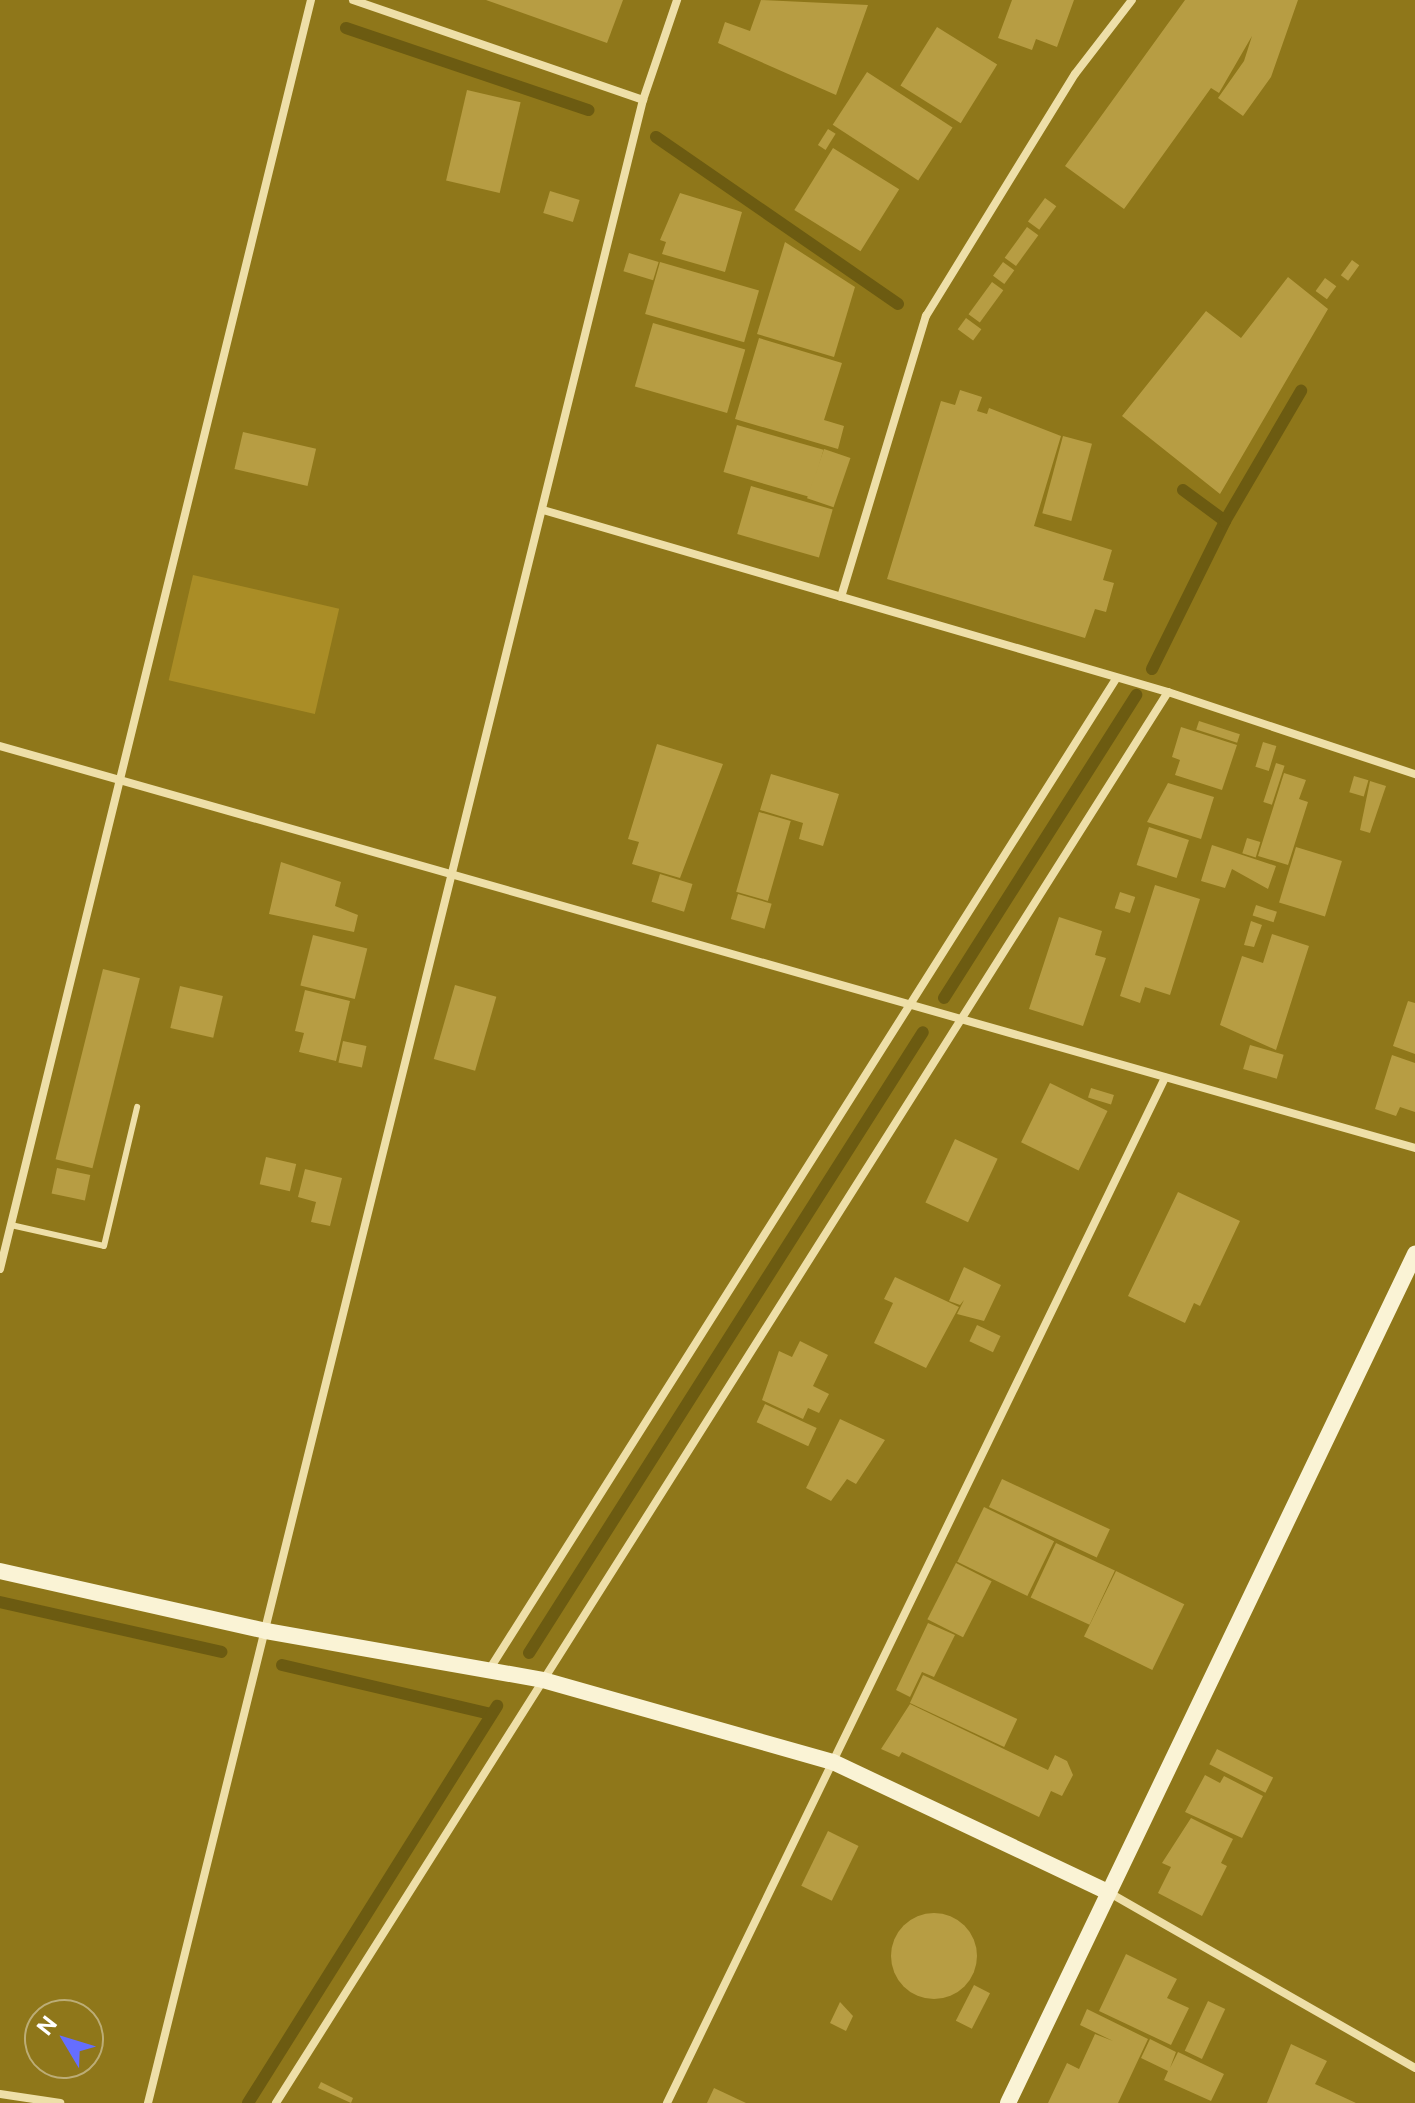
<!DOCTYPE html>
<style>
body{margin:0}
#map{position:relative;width:1415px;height:2103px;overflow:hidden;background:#8f771a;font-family:"Public Sans",sans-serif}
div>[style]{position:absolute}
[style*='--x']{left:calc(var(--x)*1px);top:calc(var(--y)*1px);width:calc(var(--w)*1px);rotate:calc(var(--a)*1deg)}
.green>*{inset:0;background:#aa8d26;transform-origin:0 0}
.stream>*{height:12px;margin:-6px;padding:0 6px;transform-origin:6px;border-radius:6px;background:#6c5b11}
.building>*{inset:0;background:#b79d43;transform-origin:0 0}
.round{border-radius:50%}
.lane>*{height:6px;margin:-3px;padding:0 3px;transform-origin:3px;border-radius:3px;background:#eedfa8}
.street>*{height:8px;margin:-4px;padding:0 4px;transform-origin:4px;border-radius:4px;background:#eedfa8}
.secondary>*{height:16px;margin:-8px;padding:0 8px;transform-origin:8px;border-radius:8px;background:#faf3d5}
span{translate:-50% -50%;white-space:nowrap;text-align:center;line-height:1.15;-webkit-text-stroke:8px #8f771a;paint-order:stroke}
.north{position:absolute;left:24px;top:1999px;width:80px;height:80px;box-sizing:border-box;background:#8f771a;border:2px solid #bcad76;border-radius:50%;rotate:308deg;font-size:22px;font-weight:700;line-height:32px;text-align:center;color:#fff}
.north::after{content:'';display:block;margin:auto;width:28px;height:36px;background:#656eff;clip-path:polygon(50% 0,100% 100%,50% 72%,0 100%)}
</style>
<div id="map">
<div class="green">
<i style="left:193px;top:575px;width:150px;height:108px;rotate:13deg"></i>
</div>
<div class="stream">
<i style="--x:346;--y:28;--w:256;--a:18.7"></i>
<i style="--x:656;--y:137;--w:294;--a:34.6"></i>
<i style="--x:1183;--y:490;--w:52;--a:36.4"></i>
<i style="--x:1152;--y:669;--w:165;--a:-63.7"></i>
<i style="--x:1225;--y:521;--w:151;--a:-59.7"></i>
<i style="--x:944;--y:998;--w:359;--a:-57.6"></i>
<i style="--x:0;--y:1602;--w:227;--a:12.7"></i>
<i style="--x:529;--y:1653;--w:735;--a:-57.61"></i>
<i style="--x:282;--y:1665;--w:215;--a:13.2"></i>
<i style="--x:248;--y:2103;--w:469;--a:-57.9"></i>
</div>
<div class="building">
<i style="clip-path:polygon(486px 0,623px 0,607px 43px)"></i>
<i style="clip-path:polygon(761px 0,868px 5px,836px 95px,718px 43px,725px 22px,750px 31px)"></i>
<i style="clip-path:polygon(1012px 0,1074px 0,1057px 47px,1036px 39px,1032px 50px,998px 38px)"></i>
<i style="clip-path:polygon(1185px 0,1298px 0,1271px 77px,1243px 116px,1218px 98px,1244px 61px,1252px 36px,1219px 93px,1211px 88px,1124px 209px,1065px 166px)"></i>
<i style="left:937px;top:27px;width:71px;height:69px;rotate:32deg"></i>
<i style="left:867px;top:72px;width:102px;height:63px;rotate:33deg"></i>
<i style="left:467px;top:90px;width:55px;height:93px;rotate:13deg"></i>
<i style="left:828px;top:129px;width:9px;height:19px;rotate:32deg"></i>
<i style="left:833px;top:148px;width:78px;height:73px;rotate:32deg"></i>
<i style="left:550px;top:191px;width:31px;height:23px;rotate:17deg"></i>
<i style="clip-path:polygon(680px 193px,742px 212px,725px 272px,662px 254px,666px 242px,660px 240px)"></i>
<i style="left:1045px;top:198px;width:14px;height:29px;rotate:36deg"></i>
<i style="left:1027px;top:227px;width:14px;height:38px;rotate:36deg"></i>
<i style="clip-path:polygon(785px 242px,855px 287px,834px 357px,757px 334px)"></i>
<i style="left:629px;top:253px;width:31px;height:19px;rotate:17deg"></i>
<i style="left:1352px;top:260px;width:9px;height:19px;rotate:36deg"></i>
<i style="left:660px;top:262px;width:103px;height:54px;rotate:16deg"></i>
<i style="left:1003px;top:262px;width:14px;height:17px;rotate:36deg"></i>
<i style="clip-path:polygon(1288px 277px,1328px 309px,1220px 494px,1122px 416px,1206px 311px,1241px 338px)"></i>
<i style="left:1325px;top:278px;width:14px;height:16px;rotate:36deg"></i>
<i style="left:992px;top:282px;width:14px;height:40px;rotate:36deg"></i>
<i style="left:966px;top:318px;width:19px;height:14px;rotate:36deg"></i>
<i style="left:653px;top:323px;width:96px;height:66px;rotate:16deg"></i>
<i style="clip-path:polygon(759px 338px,842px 363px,824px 420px,844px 426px,838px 449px,735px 419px)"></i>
<i style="clip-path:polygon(960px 390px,982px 397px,977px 411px,987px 414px,989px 408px,1061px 436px,1034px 526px,1112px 550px,1103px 580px,1114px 583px,1106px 612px,1095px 609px,1085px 638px,887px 579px,941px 401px,955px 405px)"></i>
<i style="left:737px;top:425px;width:90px;height:49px;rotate:16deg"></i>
<i style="left:243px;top:432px;width:75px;height:38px;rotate:13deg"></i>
<i style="left:1063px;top:436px;width:30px;height:80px;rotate:15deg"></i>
<i style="left:824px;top:449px;width:28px;height:52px;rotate:19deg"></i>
<i style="left:751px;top:486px;width:85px;height:50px;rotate:16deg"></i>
<i style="left:1199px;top:721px;width:43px;height:9px;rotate:18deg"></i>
<i style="clip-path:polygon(1181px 727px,1237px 745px,1222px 790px,1175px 775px,1180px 760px,1172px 757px)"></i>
<i style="left:1263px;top:742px;width:14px;height:26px;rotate:17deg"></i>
<i style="clip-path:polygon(657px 744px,723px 764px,680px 878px,632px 864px,639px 842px,628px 839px)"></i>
<i style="left:1276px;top:763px;width:9px;height:41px;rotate:18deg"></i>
<i style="clip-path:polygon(1284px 773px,1306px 780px,1299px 799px,1308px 802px,1288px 865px,1258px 856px)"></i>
<i style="clip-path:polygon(771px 774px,839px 794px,823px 846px,799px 839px,803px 823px,760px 810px)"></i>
<i style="left:1354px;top:776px;width:15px;height:17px;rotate:16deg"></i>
<i style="clip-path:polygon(1370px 781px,1386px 786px,1370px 833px,1360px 830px)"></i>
<i style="clip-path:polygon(1168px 783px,1214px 797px,1201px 839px,1147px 822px)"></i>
<i style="left:759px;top:812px;width:33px;height:83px;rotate:16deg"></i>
<i style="left:1149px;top:827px;width:42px;height:40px;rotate:18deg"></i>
<i style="left:1247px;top:838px;width:14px;height:16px;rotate:17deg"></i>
<i style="clip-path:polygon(1212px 845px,1276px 866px,1268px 889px,1232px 869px,1225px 888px,1201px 881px)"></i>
<i style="left:1296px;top:847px;width:48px;height:58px;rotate:17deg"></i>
<i style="clip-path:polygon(281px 862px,341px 882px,335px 906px,358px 915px,354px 932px,269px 914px)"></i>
<i style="left:660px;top:874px;width:34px;height:29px;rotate:17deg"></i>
<i style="clip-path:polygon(1155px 885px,1200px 899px,1170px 995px,1145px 987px,1140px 1003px,1120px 996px)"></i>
<i style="left:1120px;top:892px;width:16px;height:17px;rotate:18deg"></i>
<i style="left:738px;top:894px;width:35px;height:26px;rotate:16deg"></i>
<i style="left:1256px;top:905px;width:22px;height:11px;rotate:18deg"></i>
<i style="clip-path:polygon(1059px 917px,1102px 931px,1095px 955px,1106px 958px,1083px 1026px,1029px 1009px)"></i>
<i style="clip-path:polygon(1251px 921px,1262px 925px,1254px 947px,1244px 945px)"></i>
<i style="clip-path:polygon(1272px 934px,1309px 946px,1276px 1050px,1220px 1025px,1242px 956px,1263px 963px)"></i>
<i style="left:313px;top:935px;width:56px;height:52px;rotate:14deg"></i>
<i style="left:103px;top:969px;width:38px;height:196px;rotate:14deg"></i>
<i style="left:455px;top:985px;width:43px;height:77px;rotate:16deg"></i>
<i style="left:180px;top:986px;width:44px;height:43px;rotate:13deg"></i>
<i style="clip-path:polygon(305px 990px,350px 1001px,336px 1061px,299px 1052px,304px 1033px,295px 1031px)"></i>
<i style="clip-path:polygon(1408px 1001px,1415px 1003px,1415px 1054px,1393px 1046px)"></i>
<i style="left:343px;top:1041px;width:24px;height:22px;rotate:12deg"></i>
<i style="left:1250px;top:1045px;width:35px;height:25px;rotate:16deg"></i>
<i style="clip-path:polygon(1392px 1055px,1415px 1063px,1415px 1112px,1400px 1107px,1396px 1116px,1375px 1109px)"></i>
<i style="left:1050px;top:1083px;width:64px;height:66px;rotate:26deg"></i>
<i style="left:1091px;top:1088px;width:24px;height:10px;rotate:17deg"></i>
<i style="left:955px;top:1139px;width:47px;height:70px;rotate:25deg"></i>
<i style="left:266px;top:1157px;width:31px;height:28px;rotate:13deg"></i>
<i style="left:57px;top:1168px;width:34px;height:26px;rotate:12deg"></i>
<i style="clip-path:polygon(305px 1169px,342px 1178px,330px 1226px,311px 1222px,316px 1202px,298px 1197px)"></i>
<i style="clip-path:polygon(1178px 1192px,1240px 1221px,1200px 1306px,1194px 1303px,1185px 1323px,1128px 1296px)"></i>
<i style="clip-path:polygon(964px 1267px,1001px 1285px,984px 1321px,957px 1314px,964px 1300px,960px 1305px,949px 1301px)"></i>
<i style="clip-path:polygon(895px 1277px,959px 1307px,926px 1368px,874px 1343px,893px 1303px,884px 1299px)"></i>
<i style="left:977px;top:1325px;width:26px;height:18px;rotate:25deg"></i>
<i style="clip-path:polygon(800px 1341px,828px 1355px,813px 1386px,829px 1394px,819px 1413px,808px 1408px,803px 1419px,762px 1400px,779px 1351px,792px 1357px)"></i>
<i style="left:765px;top:1404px;width:57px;height:20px;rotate:25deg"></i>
<i style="clip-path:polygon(840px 1419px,885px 1440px,856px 1484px,847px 1479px,831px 1501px,806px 1488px)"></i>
<i style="left:1002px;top:1479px;width:119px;height:31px;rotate:25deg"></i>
<i style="left:984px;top:1507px;width:78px;height:61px;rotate:26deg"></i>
<i style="left:1056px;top:1543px;width:65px;height:60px;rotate:25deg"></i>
<i style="left:956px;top:1563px;width:40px;height:63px;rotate:27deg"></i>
<i style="left:1116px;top:1571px;width:76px;height:73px;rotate:26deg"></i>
<i style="clip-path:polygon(928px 1623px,955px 1635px,934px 1677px,922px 1672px,910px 1697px,896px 1690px)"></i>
<i style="left:923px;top:1675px;width:104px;height:31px;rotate:25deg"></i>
<i style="clip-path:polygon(910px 1704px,1048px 1770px,1055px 1755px,1067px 1761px,1073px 1775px,1062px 1796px,1051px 1791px,1039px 1817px,902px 1752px,899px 1757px,881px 1749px)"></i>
<i style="left:1217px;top:1749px;width:63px;height:17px;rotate:27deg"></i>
<i style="clip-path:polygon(1205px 1775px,1220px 1783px,1224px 1776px,1263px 1796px,1242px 1838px,1185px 1812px)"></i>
<i style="clip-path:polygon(1191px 1818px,1233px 1839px,1221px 1863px,1227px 1866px,1202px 1916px,1158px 1893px,1171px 1867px,1162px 1863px)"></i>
<i style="left:828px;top:1831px;width:34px;height:61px;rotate:26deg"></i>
<i class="round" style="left:891px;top:1913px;width:86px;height:86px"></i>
<i style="clip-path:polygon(1126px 1954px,1177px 1979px,1167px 1998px,1189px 2008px,1171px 2045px,1099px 2011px)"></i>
<i style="left:974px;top:1985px;width:18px;height:40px;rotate:27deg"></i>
<i style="left:1208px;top:2001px;width:19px;height:55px;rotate:25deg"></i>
<i style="clip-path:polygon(840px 2002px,853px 2016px,846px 2031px,830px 2023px)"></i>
<i style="clip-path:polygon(1087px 2009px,1148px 2039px,1118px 2103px,1048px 2103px,1067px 2063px,1079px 2069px,1095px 2034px,1113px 2041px,1080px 2025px)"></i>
<i style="clip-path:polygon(1150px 2039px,1176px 2052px,1170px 2068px,1178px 2052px,1224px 2074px,1211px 2101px,1164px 2080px,1168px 2071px,1141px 2058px)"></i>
<i style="clip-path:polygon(1291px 2044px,1327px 2061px,1315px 2084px,1356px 2103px,1267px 2103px)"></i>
<i style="clip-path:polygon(321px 2082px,353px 2098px,351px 2103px,318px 2088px)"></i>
<i style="clip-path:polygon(714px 2088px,746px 2103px,707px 2103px)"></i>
</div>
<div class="lane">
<i style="--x:11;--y:1225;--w:95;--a:12.7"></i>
<i style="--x:104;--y:1246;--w:143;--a:-76.6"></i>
</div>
<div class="street">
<i style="--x:353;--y:0;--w:307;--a:19"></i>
<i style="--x:543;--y:510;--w:651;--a:16.24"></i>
<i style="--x:1168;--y:692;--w:260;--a:18.4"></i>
<i style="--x:841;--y:597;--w:294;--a:-73.2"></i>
<i style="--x:926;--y:316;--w:284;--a:-58.4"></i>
<i style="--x:1075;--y:74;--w:93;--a:-52.4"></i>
<i style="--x:0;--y:746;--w:1471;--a:15.86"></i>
<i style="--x:0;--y:1269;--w:1307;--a:-76.23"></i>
<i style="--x:489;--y:1670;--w:1173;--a:-57.68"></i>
<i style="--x:1108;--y:1892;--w:354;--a:29.8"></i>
<i style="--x:0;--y:2094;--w:61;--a:8.5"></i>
<i style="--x:148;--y:2103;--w:2063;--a:-76.12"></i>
<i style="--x:643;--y:100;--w:106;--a:-71.2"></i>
<i style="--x:276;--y:2103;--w:1669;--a:-57.7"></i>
<i style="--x:667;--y:2103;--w:1140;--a:-64.09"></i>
</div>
<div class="secondary">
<i style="--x:0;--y:1571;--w:273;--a:12.7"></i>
<i style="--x:266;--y:1631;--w:281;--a:10"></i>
<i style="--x:543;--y:1680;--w:301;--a:15.8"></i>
<i style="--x:833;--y:1762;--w:304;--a:25.3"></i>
<i style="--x:1008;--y:2103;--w:942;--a:-64.39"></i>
</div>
<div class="north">N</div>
</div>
